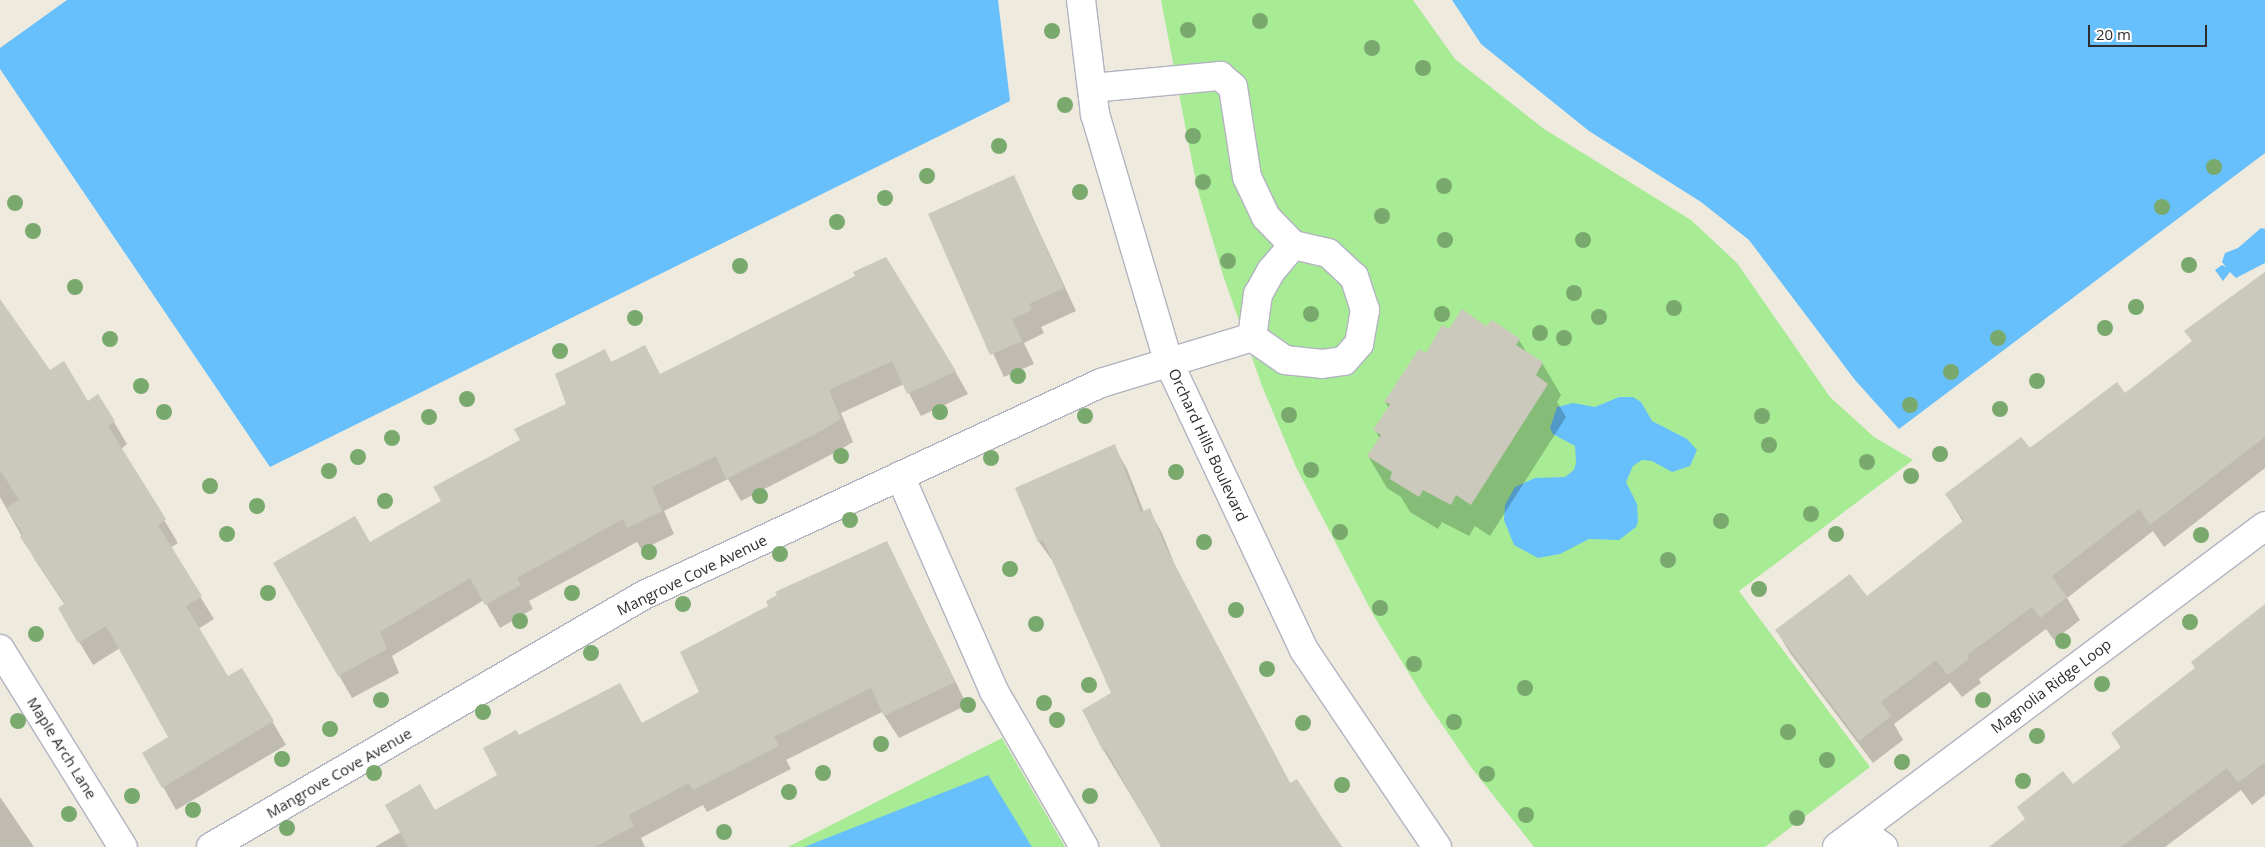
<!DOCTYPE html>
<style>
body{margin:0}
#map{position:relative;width:2265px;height:847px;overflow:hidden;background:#efeade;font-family:"Open Sans",sans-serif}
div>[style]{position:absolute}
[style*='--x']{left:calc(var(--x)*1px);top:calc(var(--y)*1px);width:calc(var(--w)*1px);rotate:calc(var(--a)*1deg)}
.green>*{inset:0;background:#a7eb95}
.water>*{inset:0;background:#67c0fb}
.shadow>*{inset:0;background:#0003}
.building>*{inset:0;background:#cbc8bc}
.roads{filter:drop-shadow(1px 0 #b2b3c1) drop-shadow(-1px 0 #b2b3c1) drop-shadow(0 1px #b2b3c1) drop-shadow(0 -1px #b2b3c1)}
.minor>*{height:28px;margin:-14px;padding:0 14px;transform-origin:14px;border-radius:14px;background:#fff}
.trees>*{width:16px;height:16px;margin:-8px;border-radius:50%;background:#7aa96e}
span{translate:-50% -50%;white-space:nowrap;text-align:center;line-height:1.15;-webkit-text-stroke:4px #fff;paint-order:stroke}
.street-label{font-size:15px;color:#2d2d2d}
.scale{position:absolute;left:2088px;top:25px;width:119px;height:22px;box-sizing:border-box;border:2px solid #2d2d2d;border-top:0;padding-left:6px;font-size:15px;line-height:18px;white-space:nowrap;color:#2d2d2d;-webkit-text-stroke:4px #fff;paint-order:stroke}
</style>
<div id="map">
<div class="green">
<i style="clip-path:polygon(1161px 0,1413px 0,1455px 59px,1544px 129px,1691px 220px,1737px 263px,1830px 397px,1874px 437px,1913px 460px,1739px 591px,1870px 767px,1765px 847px,1534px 847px,1471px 767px,1424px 698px,1374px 616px,1296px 467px,1262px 386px,1223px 275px,1197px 187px)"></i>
<i style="clip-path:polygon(1002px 738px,1065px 847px,788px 847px)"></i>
</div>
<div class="water">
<i style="clip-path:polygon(67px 0,998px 0,1010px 101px,270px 467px,0 69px,0 48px)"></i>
<i style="clip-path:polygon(1452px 0,2265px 0,2265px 153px,1899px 429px,1855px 380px,1749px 240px,1701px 202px,1589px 131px,1481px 44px)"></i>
<i style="clip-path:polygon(2261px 228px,2265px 229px,2265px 263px,2236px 278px,2230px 272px,2223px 281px,2215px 270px,2222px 265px,2226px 267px,2222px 262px,2225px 253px,2238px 248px)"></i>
<i style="clip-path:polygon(1619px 397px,1633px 397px,1641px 402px,1652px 421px,1687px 439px,1697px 450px,1690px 466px,1672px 472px,1652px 461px,1642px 460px,1633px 466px,1626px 482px,1637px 504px,1638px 521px,1636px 527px,1619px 540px,1589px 539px,1560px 554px,1538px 558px,1514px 545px,1504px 520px,1505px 505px,1515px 487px,1535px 478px,1565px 477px,1574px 470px,1576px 463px,1575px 446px,1553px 434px,1550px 428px,1557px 407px,1573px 403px,1595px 407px)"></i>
<i style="clip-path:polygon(988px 775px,1032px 847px,804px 847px)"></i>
</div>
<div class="shadow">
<i style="clip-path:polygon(1014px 177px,1076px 311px,1041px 327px,1044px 333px,1024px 343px,1034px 364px,1004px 377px,929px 214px)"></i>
<i style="clip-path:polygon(2265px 272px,2265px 468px,2164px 547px,2153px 531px,2067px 598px,2080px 620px,2054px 640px,2046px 629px,1979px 679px,1981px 683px,1962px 697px,1950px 682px,1894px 724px,1903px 740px,1873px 763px,1790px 653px,1777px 631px,1867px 598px,1963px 522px,1946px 494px,2125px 395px,2193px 343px,2186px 331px)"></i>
<i style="clip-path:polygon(856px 277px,955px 371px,968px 394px,921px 416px,904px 384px,841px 413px,853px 442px,836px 452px,741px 501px,728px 479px,664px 511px,674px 534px,642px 550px,637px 542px,529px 601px,533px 609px,500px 628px,484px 600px,392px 656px,399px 673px,352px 698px,275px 564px,370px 544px,442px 502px,567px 405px,605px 351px,612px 363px,661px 375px)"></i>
<i style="clip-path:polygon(0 301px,50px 372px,88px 402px,97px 396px,114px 422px,127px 444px,121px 449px,178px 543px,170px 548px,214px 619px,198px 629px,228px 678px,242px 669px,286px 745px,176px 810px,144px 753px,170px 738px,120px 648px,93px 665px,59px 608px,65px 605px,35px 560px,0 497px)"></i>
<i style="clip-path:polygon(1487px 328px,1519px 340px,1527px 353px,1542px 363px,1561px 395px,1557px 402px,1566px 417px,1490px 536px,1475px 526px,1469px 536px,1442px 522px,1438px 529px,1410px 512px,1401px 497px,1387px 488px,1368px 456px,1380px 439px,1375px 430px,1389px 408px,1385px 402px,1427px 354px,1450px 331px)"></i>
<i style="clip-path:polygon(1114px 446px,1127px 469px,1144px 512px,1149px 510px,1162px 533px,1176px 568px,1291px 785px,1296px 781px,1342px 847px,1162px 847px,1104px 751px,1083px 710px,1113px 694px,1054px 563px,1039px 542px,1016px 489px)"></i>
<i style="clip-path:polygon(887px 543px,967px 705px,899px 738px,882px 712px,786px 760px,791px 769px,707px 812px,703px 805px,641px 838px,645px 847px,375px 847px,499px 775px,519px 737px,642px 724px,701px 693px)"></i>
<i style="clip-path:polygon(2265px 608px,2265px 795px,2252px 805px,2241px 790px,2165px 847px,1993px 847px,2121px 748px,2112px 733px,2196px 668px)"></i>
<i style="clip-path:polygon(0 797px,34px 847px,0 847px)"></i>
</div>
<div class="building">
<i style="clip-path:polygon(1014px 175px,1064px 288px,1029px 304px,1032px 310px,1012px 319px,1022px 341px,990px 355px,928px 214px)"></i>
<i style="clip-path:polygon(886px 257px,956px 371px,907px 394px,892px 361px,829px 390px,841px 419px,823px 430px,726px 479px,716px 456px,652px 487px,662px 511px,627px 528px,623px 519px,517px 578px,521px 585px,485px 605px,470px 578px,380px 632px,387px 649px,338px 676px,273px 563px,355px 516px,370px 542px,441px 501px,433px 487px,520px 440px,514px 429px,566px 404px,555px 374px,605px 349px,611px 362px,645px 345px,660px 374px,855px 276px,853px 272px)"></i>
<i style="clip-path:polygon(2265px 272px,2265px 437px,2150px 525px,2139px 509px,2052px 576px,2067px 597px,2040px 618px,2032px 607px,1967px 655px,1969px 659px,1948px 675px,1936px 660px,1881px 702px,1891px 716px,1859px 741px,1775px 630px,1850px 574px,1867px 596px,1964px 520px,1945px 494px,2021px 437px,2030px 448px,2117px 382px,2125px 393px,2192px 341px,2184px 331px)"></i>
<i style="clip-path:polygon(0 299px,50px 370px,64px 361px,88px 401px,98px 394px,115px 421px,108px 426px,166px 519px,158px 525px,202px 596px,186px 606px,228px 676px,242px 668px,274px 721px,162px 788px,142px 753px,168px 737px,142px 690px,106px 626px,78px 643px,58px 608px,65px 603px,20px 537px,23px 534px,6px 508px,19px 500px,0 470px)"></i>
<i style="clip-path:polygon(1462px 309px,1486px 326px,1492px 320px,1520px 339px,1516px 345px,1543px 362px,1536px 375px,1548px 384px,1471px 505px,1456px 495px,1451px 505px,1423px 490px,1419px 497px,1390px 479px,1392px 472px,1367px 456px,1381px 435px,1373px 430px,1390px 404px,1384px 402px,1419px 349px,1426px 353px,1442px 325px,1449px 329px)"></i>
<i style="clip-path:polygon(1115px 444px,1141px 512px,1150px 508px,1164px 544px,1290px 783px,1297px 779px,1341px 847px,1161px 847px,1106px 750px,1103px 751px,1082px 710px,1111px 693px,1043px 540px,1038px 542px,1015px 488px)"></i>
<i style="clip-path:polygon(887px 541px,955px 682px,884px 716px,871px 688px,774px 737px,779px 746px,693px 790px,689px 783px,629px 815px,634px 826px,595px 847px,408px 847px,385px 805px,420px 784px,435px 810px,497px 775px,483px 748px,516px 730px,519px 735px,620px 683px,642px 723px,699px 692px,680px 652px,768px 606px,766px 601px,777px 595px,775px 592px)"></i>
<i style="clip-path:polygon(2265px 604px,2265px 762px,2238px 783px,2227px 768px,2121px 847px,1989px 847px,2025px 819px,2017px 807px,2063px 771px,2073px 784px,2121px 747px,2111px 733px,2195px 668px,2191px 662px)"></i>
</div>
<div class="roads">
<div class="minor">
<i style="--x:1081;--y:0;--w:115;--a:83"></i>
<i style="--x:1095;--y:114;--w:258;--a:73.5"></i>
<i style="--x:1168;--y:361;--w:319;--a:64.8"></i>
<i style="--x:1304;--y:650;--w:238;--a:56"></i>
<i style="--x:1092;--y:88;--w:129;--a:-5.4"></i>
<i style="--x:1220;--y:76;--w:17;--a:40"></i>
<i style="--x:1233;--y:87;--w:91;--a:81.2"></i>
<i style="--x:1247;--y:177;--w:44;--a:64.6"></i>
<i style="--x:1266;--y:217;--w:39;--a:46"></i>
<i style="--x:900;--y:476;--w:235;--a:66.4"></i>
<i style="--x:994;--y:691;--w:180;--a:60"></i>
<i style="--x:0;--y:649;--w:233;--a:58.2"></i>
<i style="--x:1860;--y:830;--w:29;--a:36"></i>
<i style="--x:211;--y:847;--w:501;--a:-30.2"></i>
<i style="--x:644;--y:595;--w:504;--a:-24.89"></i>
<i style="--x:1101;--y:383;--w:158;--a:-16.9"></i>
<i style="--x:1252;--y:337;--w:40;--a:34.9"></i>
<i style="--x:1285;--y:360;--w:37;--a:6"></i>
<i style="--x:1322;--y:364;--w:22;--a:-8"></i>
<i style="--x:1344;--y:361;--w:23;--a:-49"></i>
<i style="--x:1359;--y:344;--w:35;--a:-80"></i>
<i style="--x:1365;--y:310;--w:35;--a:-108"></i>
<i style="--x:1354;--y:277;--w:35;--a:-137"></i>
<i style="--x:1328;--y:253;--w:36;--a:-167"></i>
<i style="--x:1293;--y:245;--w:34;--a:130"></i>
<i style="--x:1271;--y:271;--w:26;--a:119"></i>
<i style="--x:1258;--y:294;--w:43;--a:97.9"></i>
<i style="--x:1837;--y:847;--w:535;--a:-36.87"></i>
</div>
</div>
<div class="trees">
<i style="left:1260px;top:21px"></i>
<i style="left:1188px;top:30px"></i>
<i style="left:1052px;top:31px"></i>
<i style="left:1372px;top:48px"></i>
<i style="left:1423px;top:68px"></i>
<i style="left:1065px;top:105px"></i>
<i style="left:1193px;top:136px"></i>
<i style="left:999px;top:146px"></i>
<i style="left:2214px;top:167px"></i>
<i style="left:927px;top:176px"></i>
<i style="left:1203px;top:182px"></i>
<i style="left:1444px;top:186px"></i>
<i style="left:1080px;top:192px"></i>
<i style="left:885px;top:198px"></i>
<i style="left:15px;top:203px"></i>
<i style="left:2162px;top:207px"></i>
<i style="left:1382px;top:216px"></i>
<i style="left:837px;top:222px"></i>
<i style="left:33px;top:231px"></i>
<i style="left:1445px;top:240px"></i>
<i style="left:1583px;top:240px"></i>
<i style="left:1228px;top:261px"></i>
<i style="left:2189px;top:265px"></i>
<i style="left:740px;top:266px"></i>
<i style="left:75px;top:287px"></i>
<i style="left:1574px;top:293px"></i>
<i style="left:2136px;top:307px"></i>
<i style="left:1674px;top:308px"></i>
<i style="left:1311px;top:314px"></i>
<i style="left:1442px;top:314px"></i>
<i style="left:1599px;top:317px"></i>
<i style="left:635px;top:318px"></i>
<i style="left:2105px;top:328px"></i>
<i style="left:1540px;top:333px"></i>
<i style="left:1564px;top:338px"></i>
<i style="left:1998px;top:338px"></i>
<i style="left:110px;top:339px"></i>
<i style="left:560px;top:351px"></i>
<i style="left:1951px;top:372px"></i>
<i style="left:1018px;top:376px"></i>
<i style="left:2037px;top:381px"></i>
<i style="left:141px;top:386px"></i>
<i style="left:467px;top:399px"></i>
<i style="left:1910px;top:405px"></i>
<i style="left:2000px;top:409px"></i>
<i style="left:164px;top:412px"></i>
<i style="left:940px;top:412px"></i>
<i style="left:1289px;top:415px"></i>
<i style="left:1085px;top:416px"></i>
<i style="left:1762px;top:416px"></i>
<i style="left:429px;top:417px"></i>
<i style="left:392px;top:438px"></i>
<i style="left:1769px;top:445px"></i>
<i style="left:1940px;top:454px"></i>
<i style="left:841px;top:456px"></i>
<i style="left:358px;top:457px"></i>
<i style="left:991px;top:458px"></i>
<i style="left:1867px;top:462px"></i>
<i style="left:1311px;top:470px"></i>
<i style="left:329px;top:471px"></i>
<i style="left:1176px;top:472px"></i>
<i style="left:1911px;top:476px"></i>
<i style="left:210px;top:486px"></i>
<i style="left:760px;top:496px"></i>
<i style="left:385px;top:501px"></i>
<i style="left:257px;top:506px"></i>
<i style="left:1811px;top:514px"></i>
<i style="left:850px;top:520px"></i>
<i style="left:1721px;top:521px"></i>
<i style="left:1340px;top:532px"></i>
<i style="left:227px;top:534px"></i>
<i style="left:1836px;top:534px"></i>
<i style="left:2201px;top:535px"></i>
<i style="left:1204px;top:542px"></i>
<i style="left:649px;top:552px"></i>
<i style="left:780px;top:554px"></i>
<i style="left:1668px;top:560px"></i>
<i style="left:1010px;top:569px"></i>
<i style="left:1759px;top:589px"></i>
<i style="left:268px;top:593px"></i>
<i style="left:572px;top:593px"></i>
<i style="left:683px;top:604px"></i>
<i style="left:1380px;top:608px"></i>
<i style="left:1236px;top:610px"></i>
<i style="left:520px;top:621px"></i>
<i style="left:2190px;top:622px"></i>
<i style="left:1036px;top:624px"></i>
<i style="left:36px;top:634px"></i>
<i style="left:2063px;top:641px"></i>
<i style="left:591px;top:653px"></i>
<i style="left:1414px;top:664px"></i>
<i style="left:1267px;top:669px"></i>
<i style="left:2102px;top:684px"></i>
<i style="left:1089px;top:685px"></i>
<i style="left:1525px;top:688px"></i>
<i style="left:381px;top:700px"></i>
<i style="left:1983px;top:700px"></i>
<i style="left:1044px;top:703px"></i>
<i style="left:968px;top:705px"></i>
<i style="left:483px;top:712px"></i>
<i style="left:1057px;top:720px"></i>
<i style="left:18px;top:721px"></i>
<i style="left:1454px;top:722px"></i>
<i style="left:1303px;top:723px"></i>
<i style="left:330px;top:729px"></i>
<i style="left:1788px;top:732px"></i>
<i style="left:2037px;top:736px"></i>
<i style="left:881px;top:744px"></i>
<i style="left:282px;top:759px"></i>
<i style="left:1827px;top:760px"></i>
<i style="left:1902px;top:762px"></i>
<i style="left:374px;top:773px"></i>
<i style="left:823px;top:773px"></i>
<i style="left:1487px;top:774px"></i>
<i style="left:2023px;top:781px"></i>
<i style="left:1342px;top:785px"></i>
<i style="left:789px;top:792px"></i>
<i style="left:132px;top:796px"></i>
<i style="left:1090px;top:796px"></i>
<i style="left:193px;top:810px"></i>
<i style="left:69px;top:814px"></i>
<i style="left:1526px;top:815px"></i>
<i style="left:1797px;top:818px"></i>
<i style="left:287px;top:828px"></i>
<i style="left:724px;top:832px"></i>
</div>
<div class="street-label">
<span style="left:1208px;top:445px;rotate:65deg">Orchard Hills Boulevard</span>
<span style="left:692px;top:575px;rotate:-26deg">Mangrove Cove Avenue</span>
<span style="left:2051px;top:686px;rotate:-37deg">Magnolia Ridge Loop</span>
<span style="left:62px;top:748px;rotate:58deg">Maple Arch Lane</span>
<span style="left:339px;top:773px;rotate:-30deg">Mangrove Cove Avenue</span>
</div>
<div class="scale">20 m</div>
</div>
